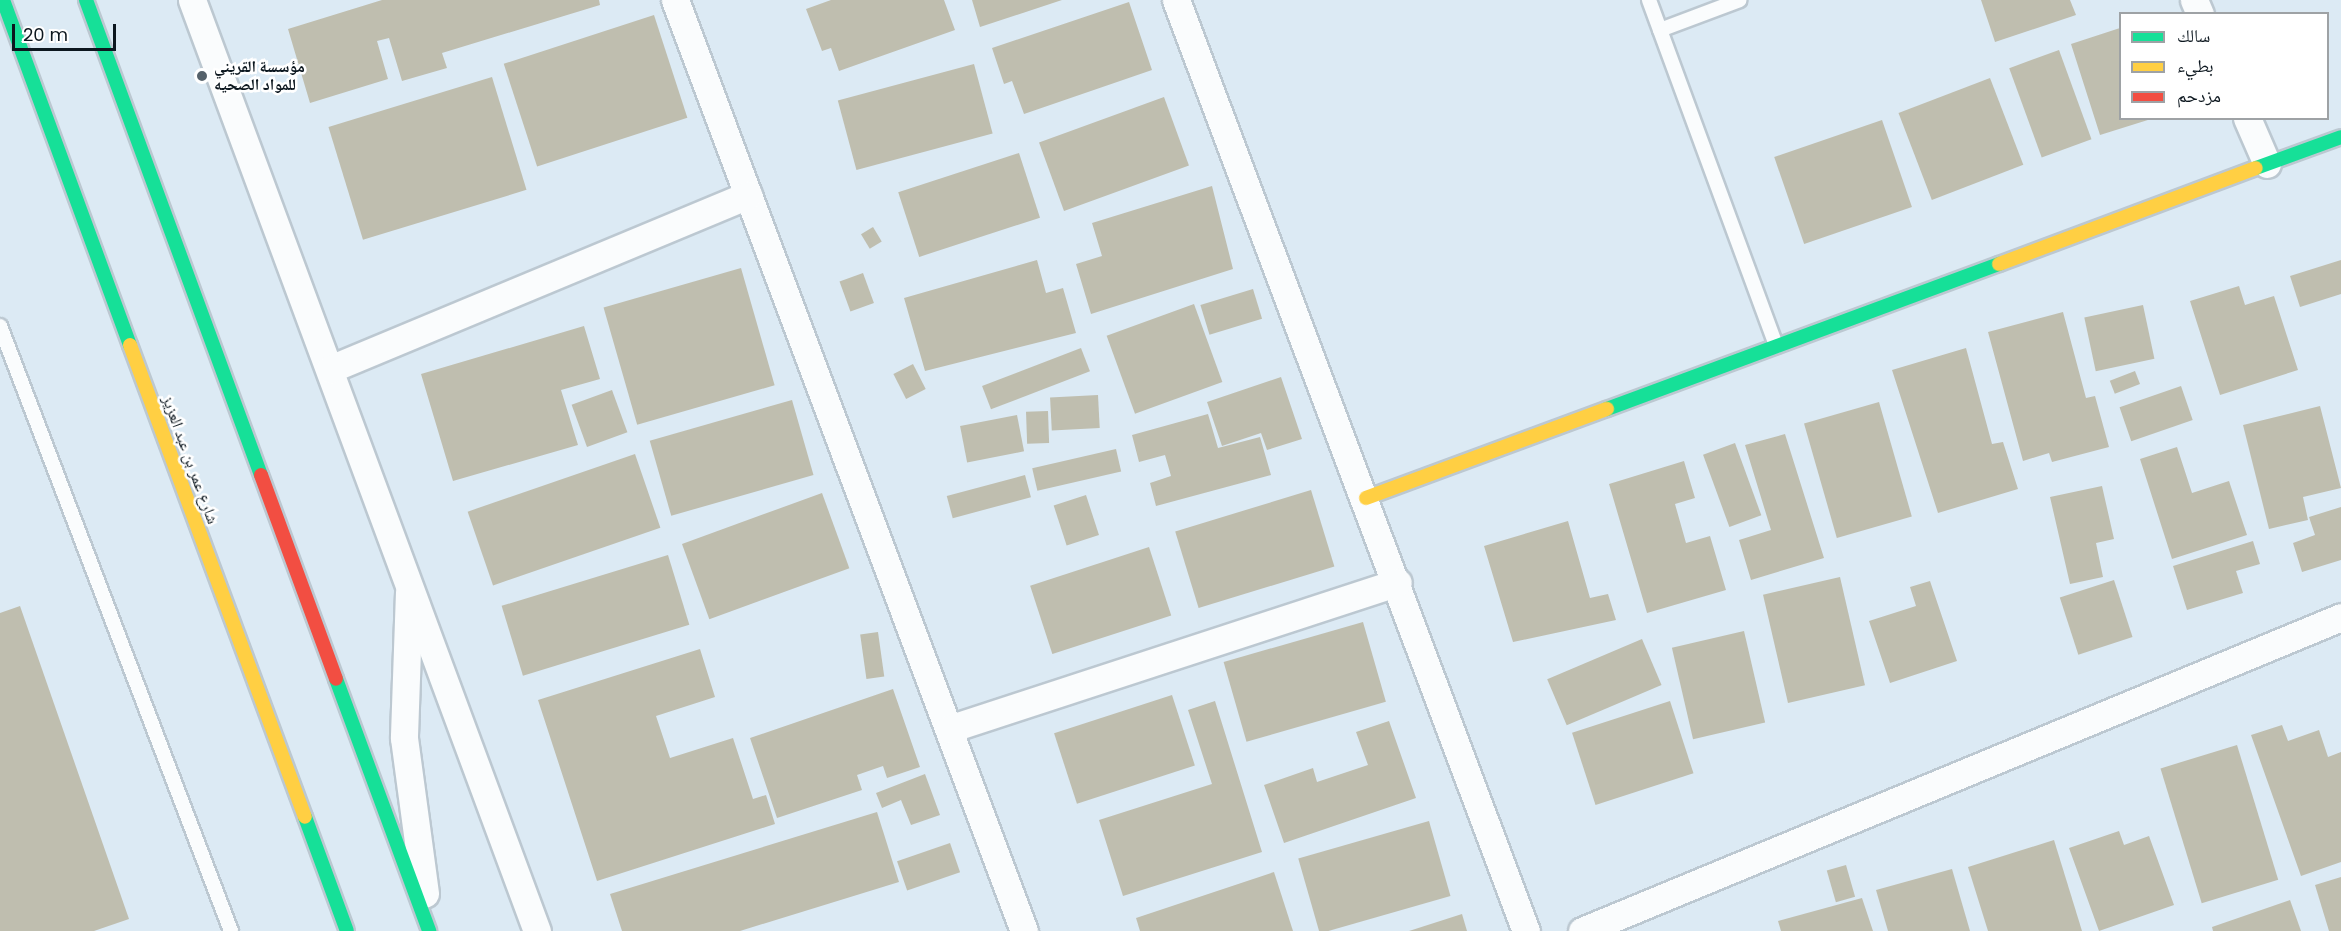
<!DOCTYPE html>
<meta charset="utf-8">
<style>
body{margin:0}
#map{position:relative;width:2341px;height:931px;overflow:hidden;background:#dceaf4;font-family:Poppins,"Noto Naskh Arabic",sans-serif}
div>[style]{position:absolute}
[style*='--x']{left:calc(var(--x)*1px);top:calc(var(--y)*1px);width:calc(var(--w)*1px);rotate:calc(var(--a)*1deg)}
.building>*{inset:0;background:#bfbeaf;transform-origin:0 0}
.roads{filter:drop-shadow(2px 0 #bcc8d1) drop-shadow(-2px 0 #bcc8d1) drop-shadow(0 2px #bcc8d1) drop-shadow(0 -2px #bcc8d1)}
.lane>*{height:14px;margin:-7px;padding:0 7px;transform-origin:7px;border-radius:7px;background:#fafcfd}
.street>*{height:27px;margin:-13.5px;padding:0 13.5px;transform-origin:13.5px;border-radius:13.5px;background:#fafcfd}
.fast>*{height:14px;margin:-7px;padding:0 7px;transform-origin:7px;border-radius:7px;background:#16e098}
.slow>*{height:14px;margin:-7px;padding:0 7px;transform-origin:7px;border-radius:7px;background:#ffcf43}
.jam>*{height:14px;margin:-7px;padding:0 7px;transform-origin:7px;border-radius:7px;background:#f24e42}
.dots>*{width:16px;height:16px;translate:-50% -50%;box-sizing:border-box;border:3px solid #fff;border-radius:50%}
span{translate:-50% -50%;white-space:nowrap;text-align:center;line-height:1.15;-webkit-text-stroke:5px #fff;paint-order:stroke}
.poi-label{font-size:16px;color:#0c171f;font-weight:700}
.left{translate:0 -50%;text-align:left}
.street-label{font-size:16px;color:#0c171f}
.legend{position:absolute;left:2119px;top:12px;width:210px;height:108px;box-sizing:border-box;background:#fff;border:2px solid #9ea2a5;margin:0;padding:8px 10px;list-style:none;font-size:18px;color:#0c171f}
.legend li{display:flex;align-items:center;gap:12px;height:30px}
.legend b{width:30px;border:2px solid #9ea2a5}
.scale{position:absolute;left:12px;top:24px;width:104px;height:27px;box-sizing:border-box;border:3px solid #0c171f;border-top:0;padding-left:8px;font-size:18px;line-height:21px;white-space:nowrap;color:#0c171f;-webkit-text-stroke:4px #fff;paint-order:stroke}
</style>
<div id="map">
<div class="building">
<i style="clip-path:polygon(382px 0,599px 0,600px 5px,442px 53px,447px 68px,402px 81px,389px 38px,377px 41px,388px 79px,310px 103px,288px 29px)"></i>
<i style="clip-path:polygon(831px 0,944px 0,955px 30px,839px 71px,831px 48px,822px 51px,806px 9px)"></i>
<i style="clip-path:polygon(972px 0,1062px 0,980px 27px)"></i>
<i style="clip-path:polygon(1981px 0,2070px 0,2076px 15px,1995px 42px)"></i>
<i style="clip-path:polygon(1129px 2px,1152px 70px,1024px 114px,1012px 81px,1004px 84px,992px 48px)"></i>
<i style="left:654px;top:15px;width:108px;height:158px;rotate:72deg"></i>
<i style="clip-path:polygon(2120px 28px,2120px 118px,2151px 119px,2100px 135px,2071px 44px)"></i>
<i style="left:2059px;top:50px;width:95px;height:53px;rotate:70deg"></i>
<i style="left:974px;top:64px;width:72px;height:141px;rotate:75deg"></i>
<i style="left:492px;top:77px;width:118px;height:171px;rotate:73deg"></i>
<i style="left:1990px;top:78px;width:93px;height:98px;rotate:69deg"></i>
<i style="left:1164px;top:97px;width:73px;height:133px;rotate:70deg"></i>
<i style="left:1882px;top:120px;width:92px;height:114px;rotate:71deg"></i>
<i style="left:1019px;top:153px;width:68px;height:127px;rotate:72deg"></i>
<i style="clip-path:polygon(1212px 186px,1233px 269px,1091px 314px,1076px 264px,1102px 256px,1092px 223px)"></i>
<i style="left:873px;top:227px;width:17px;height:14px;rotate:59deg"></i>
<i style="clip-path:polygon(1037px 260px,1046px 293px,1063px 288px,1076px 333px,925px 371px,904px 298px)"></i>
<i style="clip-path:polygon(2341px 260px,2341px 294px,2300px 307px,2290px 276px)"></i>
<i style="left:741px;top:268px;width:122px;height:143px;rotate:74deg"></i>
<i style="left:863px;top:273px;width:32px;height:25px;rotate:70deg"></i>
<i style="clip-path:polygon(2239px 286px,2245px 305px,2274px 296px,2298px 370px,2220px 395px,2190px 301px)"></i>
<i style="left:1253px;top:289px;width:31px;height:55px;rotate:73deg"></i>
<i style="left:1194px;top:304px;width:83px;height:93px;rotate:70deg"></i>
<i style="left:2143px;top:305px;width:55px;height:60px;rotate:78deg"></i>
<i style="clip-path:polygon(2063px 312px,2086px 398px,2095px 396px,2109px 447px,2052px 462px,2049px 453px,2023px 461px,1988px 332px)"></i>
<i style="clip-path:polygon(584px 326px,600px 379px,561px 390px,578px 445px,453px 481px,421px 374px)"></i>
<i style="left:1081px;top:348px;width:25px;height:106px;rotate:69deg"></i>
<i style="clip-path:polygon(1966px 348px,1992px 444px,2003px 442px,2018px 489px,1938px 513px,1892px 370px)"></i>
<i style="left:913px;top:364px;width:28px;height:22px;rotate:63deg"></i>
<i style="left:2135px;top:371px;width:14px;height:27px;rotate:69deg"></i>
<i style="clip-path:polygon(1281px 377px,1302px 439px,1267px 450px,1261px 433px,1222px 446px,1207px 402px)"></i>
<i style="left:2181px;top:386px;width:36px;height:65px;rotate:71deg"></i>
<i style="left:612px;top:390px;width:45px;height:43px;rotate:70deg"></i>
<i style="left:1098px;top:395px;width:33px;height:48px;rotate:87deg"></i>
<i style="left:792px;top:400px;width:78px;height:148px;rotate:74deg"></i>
<i style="left:1879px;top:402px;width:119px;height:78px;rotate:74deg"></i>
<i style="clip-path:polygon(2320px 406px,2341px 488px,2303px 497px,2308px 520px,2269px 529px,2243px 425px)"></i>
<i style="left:1048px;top:411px;width:32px;height:22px;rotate:88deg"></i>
<i style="clip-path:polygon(1208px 414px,1218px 448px,1260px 437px,1271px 475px,1156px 506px,1150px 483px,1171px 476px,1165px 455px,1139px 462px,1132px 435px)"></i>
<i style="left:1017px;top:415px;width:37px;height:58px;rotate:79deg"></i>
<i style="clip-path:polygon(1785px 434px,1824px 558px,1751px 580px,1739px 540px,1771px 530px,1745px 445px)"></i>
<i style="left:1735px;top:443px;width:77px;height:34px;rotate:70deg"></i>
<i style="clip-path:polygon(2177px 447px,2192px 493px,2229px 481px,2247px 535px,2172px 559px,2140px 459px)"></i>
<i style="left:1116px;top:449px;width:23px;height:86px;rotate:77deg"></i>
<i style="left:635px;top:454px;width:78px;height:177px;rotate:71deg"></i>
<i style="clip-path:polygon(1684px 461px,1695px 498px,1675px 504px,1686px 543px,1710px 536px,1726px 590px,1647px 613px,1609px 484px)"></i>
<i style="left:1025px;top:475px;width:23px;height:81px;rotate:75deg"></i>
<i style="clip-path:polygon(2102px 486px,2114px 539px,2096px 543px,2103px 577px,2070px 584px,2050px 497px)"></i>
<i style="left:1311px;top:490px;width:80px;height:142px;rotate:73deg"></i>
<i style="left:822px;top:493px;width:80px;height:149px;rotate:70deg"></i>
<i style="left:1086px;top:495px;width:42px;height:34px;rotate:72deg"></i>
<i style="clip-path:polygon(2341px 507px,2341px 560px,2302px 572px,2293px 543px,2315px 535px,2309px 517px)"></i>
<i style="clip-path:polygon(1568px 521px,1590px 598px,1608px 594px,1616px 620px,1513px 642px,1484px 546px)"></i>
<i style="clip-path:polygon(2253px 541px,2260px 564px,2236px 571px,2243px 593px,2187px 610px,2173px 566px)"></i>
<i style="left:1149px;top:547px;width:72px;height:125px;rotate:72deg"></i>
<i style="left:668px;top:555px;width:73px;height:174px;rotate:73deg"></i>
<i style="left:1840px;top:577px;width:111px;height:79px;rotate:77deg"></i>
<i style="left:2114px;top:580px;width:60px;height:57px;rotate:72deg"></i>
<i style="clip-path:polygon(1930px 581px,1957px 661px,1890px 683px,1869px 621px,1916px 606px,1910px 587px)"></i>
<i style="clip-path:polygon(20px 606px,129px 919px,94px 931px,0 931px,0 613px)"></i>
<i style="left:1363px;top:622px;width:83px;height:145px;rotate:74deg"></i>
<i style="left:1744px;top:631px;width:94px;height:74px;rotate:77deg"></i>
<i style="left:878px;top:632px;width:45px;height:18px;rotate:82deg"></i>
<i style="left:1642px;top:639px;width:50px;height:103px;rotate:67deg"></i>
<i style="clip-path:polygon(700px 649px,715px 697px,656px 716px,670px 758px,733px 738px,753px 799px,766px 795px,775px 824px,597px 881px,538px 700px)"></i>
<i style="clip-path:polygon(893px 689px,920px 767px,887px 778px,883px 766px,857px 775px,862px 790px,777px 818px,750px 738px)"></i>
<i style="left:1172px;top:695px;width:74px;height:124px;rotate:72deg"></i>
<i style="clip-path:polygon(1215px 701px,1262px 852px,1123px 896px,1099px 820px,1212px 784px,1188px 710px)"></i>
<i style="left:1670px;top:701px;width:76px;height:103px;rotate:72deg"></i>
<i style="clip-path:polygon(1389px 721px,1416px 798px,1284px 843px,1264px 785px,1313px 768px,1317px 782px,1368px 765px,1356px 732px)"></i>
<i style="clip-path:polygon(2282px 725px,2288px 741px,2319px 730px,2328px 757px,2341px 752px,2341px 862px,2301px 876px,2251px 735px)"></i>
<i style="left:2237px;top:745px;width:141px;height:80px;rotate:73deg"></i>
<i style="clip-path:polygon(925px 774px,940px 815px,911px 825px,901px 800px,882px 808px,876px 793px)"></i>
<i style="clip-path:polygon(877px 812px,899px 882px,740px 931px,622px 931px,610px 894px)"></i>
<i style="left:1429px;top:821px;width:78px;height:136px;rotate:74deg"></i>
<i style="clip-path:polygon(2119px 831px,2124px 845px,2149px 836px,2174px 905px,2099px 931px,2069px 848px)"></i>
<i style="clip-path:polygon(2054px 840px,2082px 931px,1988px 931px,1968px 867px)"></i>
<i style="left:950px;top:843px;width:31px;height:56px;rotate:71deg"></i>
<i style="left:1846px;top:865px;width:33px;height:20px;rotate:74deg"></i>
<i style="clip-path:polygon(1952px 869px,1970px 931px,1888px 931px,1876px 890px)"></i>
<i style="clip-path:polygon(1274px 872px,1293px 931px,1140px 931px,1136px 918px)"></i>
<i style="clip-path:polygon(2341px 877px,2341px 931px,2329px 931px,2315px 885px)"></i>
<i style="clip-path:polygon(1862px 898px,1873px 931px,1781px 931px,1778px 921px)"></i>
<i style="clip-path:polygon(2290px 900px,2301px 931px,2213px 931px,2212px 927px)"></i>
<i style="clip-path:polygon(1462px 914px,1467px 931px,1409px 931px)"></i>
</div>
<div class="roads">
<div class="lane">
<i style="--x:1649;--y:0;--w:369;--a:69.8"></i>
<i style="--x:1660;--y:30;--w:85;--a:-20.6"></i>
<i style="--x:0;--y:326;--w:648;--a:69.1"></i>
</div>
<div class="street">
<i style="--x:192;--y:0;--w:993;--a:69.67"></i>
<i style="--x:675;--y:0;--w:994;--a:69.45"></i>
<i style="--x:1176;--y:0;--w:995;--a:69.4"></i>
<i style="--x:2194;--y:0;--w:15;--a:67"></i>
<i style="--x:2247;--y:118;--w:50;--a:66.5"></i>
<i style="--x:330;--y:369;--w:453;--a:-22.6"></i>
<i style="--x:409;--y:592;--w:146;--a:92"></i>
<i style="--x:404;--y:738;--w:157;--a:82.3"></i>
<i style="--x:949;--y:729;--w:472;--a:-18.1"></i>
<i style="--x:1582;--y:931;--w:821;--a:-22.47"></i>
</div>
<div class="fast">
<i style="--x:3;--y:0;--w:368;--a:69.8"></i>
<i style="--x:86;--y:0;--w:506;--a:69.78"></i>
<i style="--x:2256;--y:168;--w:90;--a:-20"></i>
<i style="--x:1607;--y:409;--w:418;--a:-20.3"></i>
<i style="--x:336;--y:679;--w:269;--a:69.7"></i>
<i style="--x:305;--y:817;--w:121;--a:69.8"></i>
</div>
<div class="slow">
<i style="--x:1999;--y:264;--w:274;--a:-20.5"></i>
<i style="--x:130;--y:345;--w:503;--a:69.66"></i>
<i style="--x:1366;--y:498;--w:257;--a:-20.3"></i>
</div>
<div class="jam">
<i style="--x:261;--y:475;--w:217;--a:69.8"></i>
</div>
</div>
<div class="dots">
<i style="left:202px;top:76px;background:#55616a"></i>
</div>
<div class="poi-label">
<span class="left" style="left:214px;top:76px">مؤسسة القريني<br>للمواد الصحيه</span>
</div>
<div class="street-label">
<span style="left:190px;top:460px;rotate:70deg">شارع عمر بن عبد العزيز</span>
</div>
<ul class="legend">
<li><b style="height:8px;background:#16e098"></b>سالك</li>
<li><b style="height:8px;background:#ffcf43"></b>بطيء</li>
<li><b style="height:8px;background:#f24e42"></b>مزدحم</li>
</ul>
<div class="scale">20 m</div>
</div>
